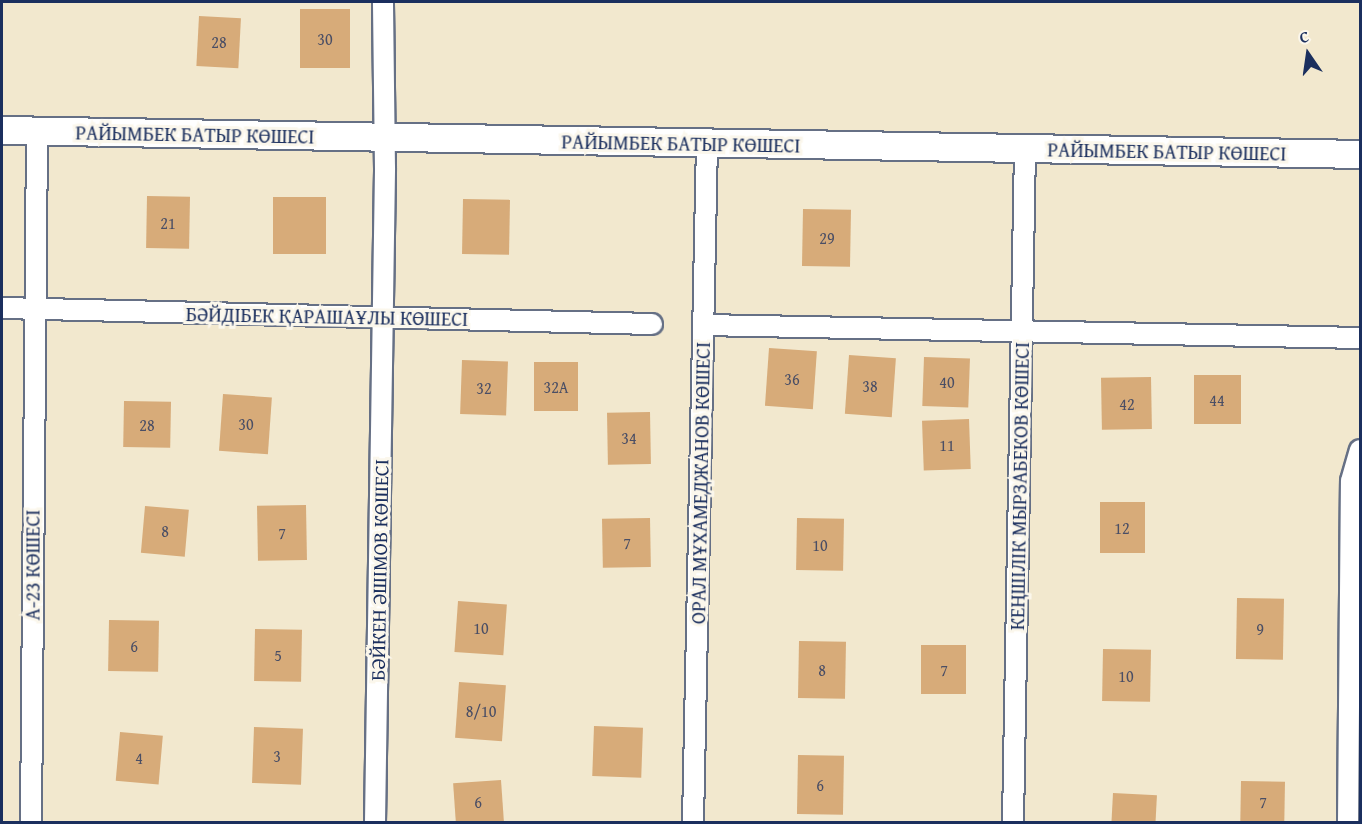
<!DOCTYPE html>
<meta charset="utf-8">
<style>
body{margin:0}
#map{position:relative;width:1362px;height:824px;overflow:hidden;background:#f2e8ce;font-family:"Gentium Book Plus",serif}
div>[style]{position:absolute}
[style*='--x']{left:calc(var(--x)*1px);top:calc(var(--y)*1px);width:calc(var(--w)*1px);rotate:calc(var(--a)*1deg)}
.building>*{inset:0;background:#d7ab79;transform-origin:0 0}
.roads{filter:drop-shadow(2px 0 #667085) drop-shadow(-2px 0 #667085) drop-shadow(0 2px #667085) drop-shadow(0 -2px #667085)}
.street>*{height:20px;margin:-10px;padding:0 10px;transform-origin:10px;border-radius:10px;background:#fff}
.secondary>*{height:27px;margin:-13.5px;padding:0 13.5px;transform-origin:13.5px;border-radius:13.5px;background:#fff}
span{translate:-50% -50%;white-space:nowrap;text-align:center;line-height:1.15;-webkit-text-stroke:6px #fbf7ec;paint-order:stroke}
.number-label{font-size:16px;color:#4a4e65}
.number-label span{-webkit-text-stroke-width:0}
.street-label{font-size:20px;color:#1b2f5e}
.frame{position:absolute;inset:0;border:3px solid #1b2f5e;pointer-events:none}
.north{position:absolute;left:1278px;top:24px;width:60px;height:60px;-webkit-text-stroke:4px #fbf7ec;paint-order:stroke;rotate:347deg;font-size:16px;font-weight:700;line-height:24px;text-align:center;color:#1b2f5e}
.north::after{content:'';display:block;margin:auto;width:21px;height:27px;background:#1b2f5e;clip-path:polygon(50% 0,100% 100%,50% 72%,0 100%)}
</style>
<div id="map">
<div class="building">
<i style="left:300px;top:9px;width:50px;height:59px"></i>
<i style="left:199px;top:16px;width:42px;height:50px;rotate:3deg"></i>
<i style="left:147px;top:196px;width:43px;height:52px;rotate:1deg"></i>
<i style="left:326px;top:197px;width:57px;height:53px;rotate:90deg"></i>
<i style="left:463px;top:199px;width:47px;height:55px;rotate:1deg"></i>
<i style="left:803px;top:209px;width:48px;height:57px;rotate:1deg"></i>
<i style="left:769px;top:348px;width:48px;height:58px;rotate:4deg"></i>
<i style="left:849px;top:355px;width:47px;height:59px;rotate:4deg"></i>
<i style="left:924px;top:357px;width:46px;height:49px;rotate:2deg"></i>
<i style="left:462px;top:360px;width:46px;height:54px;rotate:2deg"></i>
<i style="left:534px;top:362px;width:44px;height:49px"></i>
<i style="left:1194px;top:375px;width:47px;height:49px"></i>
<i style="left:1151px;top:377px;width:52px;height:50px;rotate:89deg"></i>
<i style="left:223px;top:394px;width:49px;height:57px;rotate:4deg"></i>
<i style="left:124px;top:401px;width:47px;height:46px;rotate:1deg"></i>
<i style="left:650px;top:412px;width:52px;height:43px;rotate:89deg"></i>
<i style="left:969px;top:419px;width:50px;height:47px;rotate:88deg"></i>
<i style="left:1100px;top:502px;width:45px;height:51px"></i>
<i style="left:306px;top:505px;width:55px;height:49px;rotate:89deg"></i>
<i style="left:145px;top:506px;width:44px;height:47px;rotate:5deg"></i>
<i style="left:650px;top:518px;width:49px;height:48px;rotate:89deg"></i>
<i style="left:797px;top:518px;width:47px;height:52px;rotate:1deg"></i>
<i style="left:1237px;top:598px;width:47px;height:61px;rotate:1deg"></i>
<i style="left:458px;top:601px;width:49px;height:51px;rotate:4deg"></i>
<i style="left:109px;top:620px;width:50px;height:51px;rotate:1deg"></i>
<i style="left:255px;top:629px;width:47px;height:52px;rotate:1deg"></i>
<i style="left:799px;top:641px;width:47px;height:57px;rotate:1deg"></i>
<i style="left:921px;top:645px;width:45px;height:49px"></i>
<i style="left:1103px;top:649px;width:48px;height:52px;rotate:1deg"></i>
<i style="left:459px;top:682px;width:47px;height:56px;rotate:4deg"></i>
<i style="left:594px;top:726px;width:49px;height:50px;rotate:2deg"></i>
<i style="left:254px;top:727px;width:49px;height:56px;rotate:2deg"></i>
<i style="left:120px;top:732px;width:43px;height:49px;rotate:5deg"></i>
<i style="left:798px;top:755px;width:46px;height:59px;rotate:1deg"></i>
<i style="left:501px;top:780px;width:42px;height:48px;rotate:86deg"></i>
<i style="left:1241px;top:781px;width:44px;height:41px;rotate:1deg"></i>
<i style="left:1113px;top:793px;width:44px;height:29px;rotate:3deg"></i>
</div>
<div class="roads">
<div class="street">
<i style="--x:2;--y:308;--w:650;--a:1.41"></i>
<i style="--x:703;--y:325;--w:657;--a:1.13"></i>
<i style="--x:31;--y:822;--w:691;--a:-89.5"></i>
<i style="--x:375;--y:822;--w:654;--a:-89.12"></i>
<i style="--x:385;--y:168;--w:166;--a:-90.7"></i>
<i style="--x:693;--y:822;--w:678;--a:-88.82"></i>
<i style="--x:1013;--y:822;--w:673;--a:-88.98"></i>
<i style="--x:1348;--y:822;--w:341;--a:-89.5"></i>
<i style="--x:1351;--y:481;--w:32;--a:-74"></i>
</div>
<div class="secondary">
<i style="--x:2;--y:130;--w:1358;--a:1.01"></i>
</div>
</div>
<div class="number-label">
<span style="left:325px;top:39px">30</span>
<span style="left:219px;top:42px">28</span>
<span style="left:168px;top:223px">21</span>
<span style="left:827px;top:238px">29</span>
<span style="left:792px;top:379px">36</span>
<span style="left:947px;top:382px">40</span>
<span style="left:870px;top:386px">38</span>
<span style="left:556px;top:387px">32А</span>
<span style="left:484px;top:388px">32</span>
<span style="left:1217px;top:400px">44</span>
<span style="left:1127px;top:404px">42</span>
<span style="left:246px;top:424px">30</span>
<span style="left:147px;top:425px">28</span>
<span style="left:629px;top:438px">34</span>
<span style="left:947px;top:445px">11</span>
<span style="left:1122px;top:528px">12</span>
<span style="left:165px;top:531px">8</span>
<span style="left:282px;top:533px">7</span>
<span style="left:627px;top:543px">7</span>
<span style="left:820px;top:545px">10</span>
<span style="left:481px;top:628px">10</span>
<span style="left:1260px;top:629px">9</span>
<span style="left:134px;top:646px">6</span>
<span style="left:278px;top:655px">5</span>
<span style="left:822px;top:670px">8</span>
<span style="left:944px;top:670px">7</span>
<span style="left:1126px;top:676px">10</span>
<span style="left:481px;top:711px">8/10</span>
<span style="left:277px;top:756px">3</span>
<span style="left:139px;top:758px">4</span>
<span style="left:820px;top:785px">6</span>
<span style="left:478px;top:802px">6</span>
<span style="left:1263px;top:802px">7</span>
</div>
<div class="street-label">
<span style="left:195px;top:134px;rotate:1deg">РАЙЫМБЕК БАТЫР КӨШЕСІ</span>
<span style="left:681px;top:143px;rotate:1deg">РАЙЫМБЕК БАТЫР КӨШЕСІ</span>
<span style="left:1167px;top:151px;rotate:1deg">РАЙЫМБЕК БАТЫР КӨШЕСІ</span>
<span style="left:327px;top:316px;rotate:1deg">БӘЙДІБЕК ҚАРАШАҰЛЫ КӨШЕСІ</span>
<span style="left:700px;top:483px;rotate:-89deg">ОРАЛ МҰХАМЕДЖАНОВ КӨШЕСІ</span>
<span style="left:1019px;top:486px;rotate:-89deg">КЕҢШІЛІК МЫРЗАБЕКОВ КӨШЕСІ</span>
<span style="left:32px;top:565px;rotate:-90deg">А-23 КӨШЕСІ</span>
<span style="left:379px;top:570px;rotate:-89deg">БӘЙКЕН ӘШІМОВ КӨШЕСІ</span>
</div>
<div class="frame"></div>
<div class="north">С</div>
</div>
